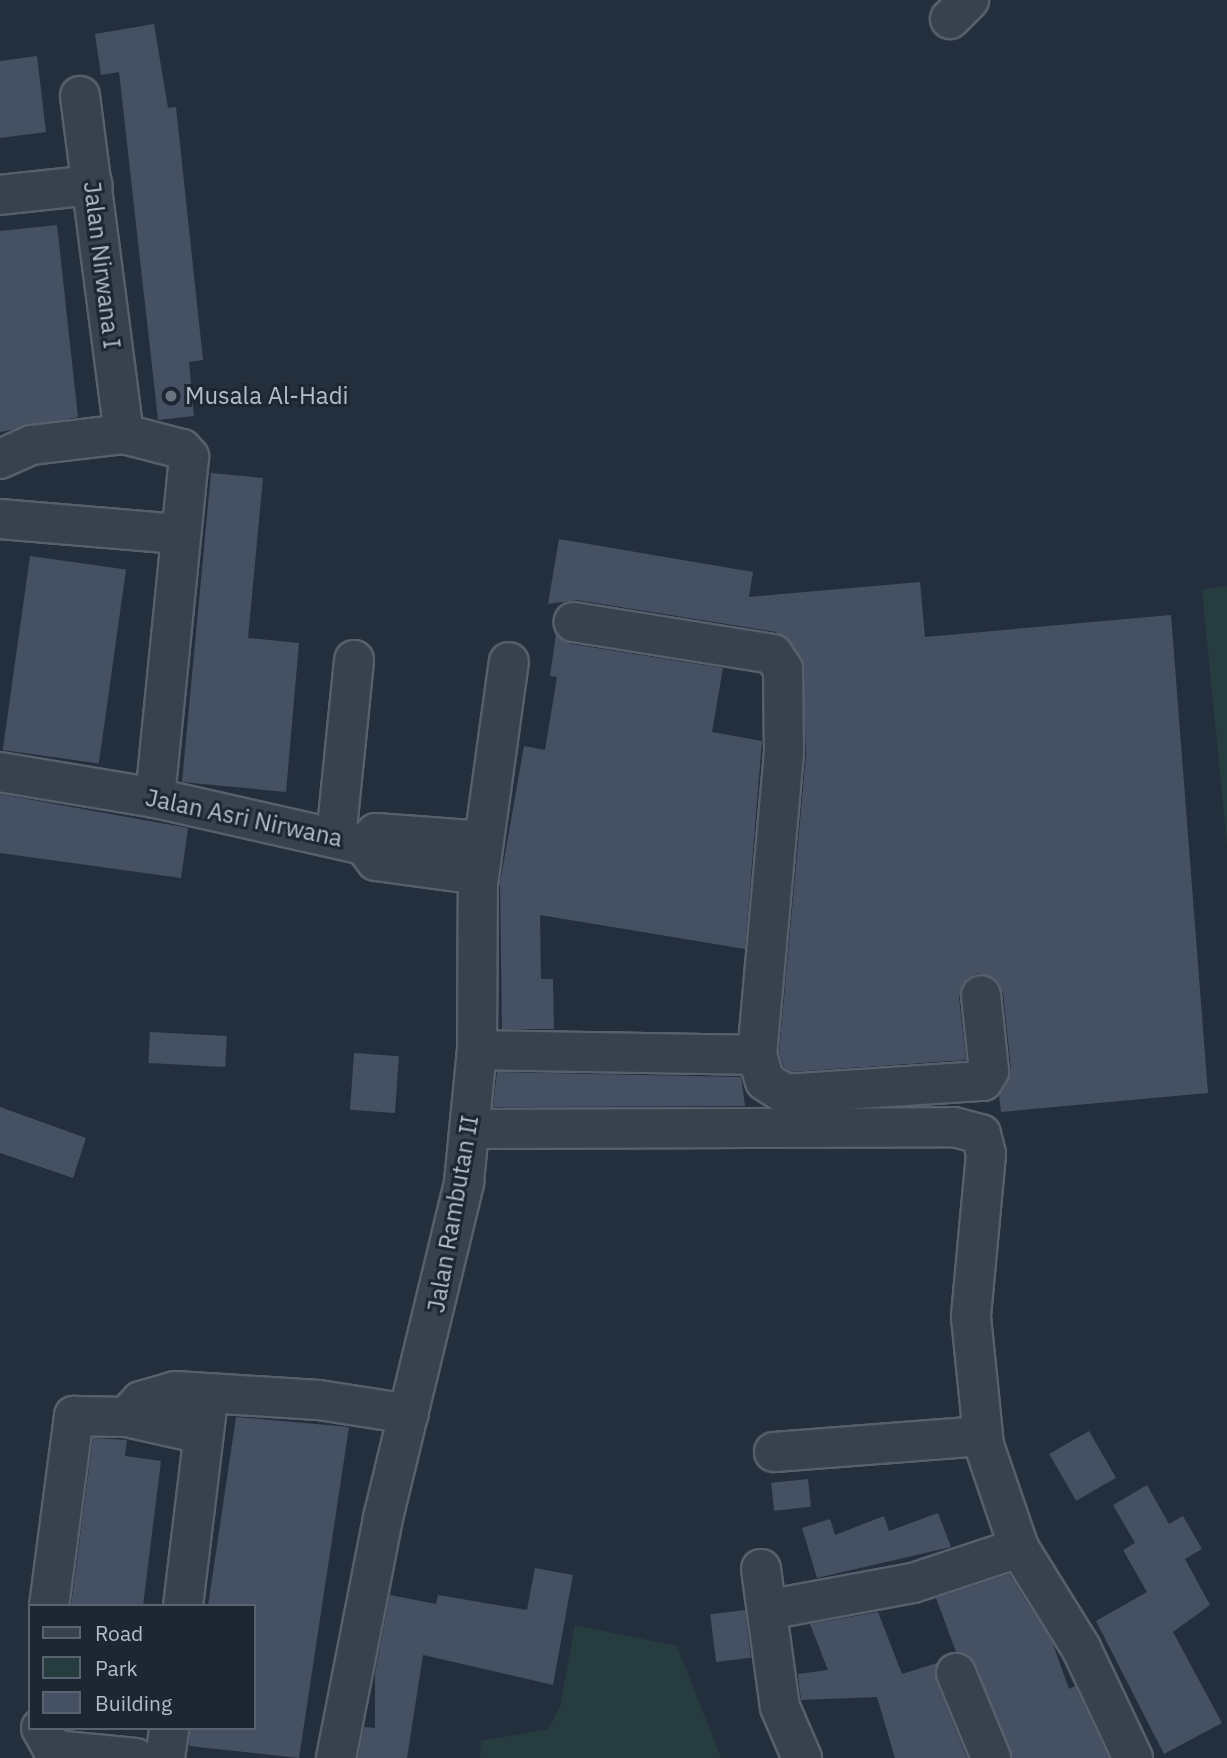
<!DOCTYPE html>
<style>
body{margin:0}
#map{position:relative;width:1227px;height:1758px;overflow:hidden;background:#242f3e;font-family:"IBM Plex Sans",sans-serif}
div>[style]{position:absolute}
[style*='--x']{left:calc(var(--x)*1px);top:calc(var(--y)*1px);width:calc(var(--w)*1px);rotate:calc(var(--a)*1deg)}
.green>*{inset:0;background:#263c3f}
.building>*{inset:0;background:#455162;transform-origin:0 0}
.roads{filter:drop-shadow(2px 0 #565f6c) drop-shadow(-2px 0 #565f6c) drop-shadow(0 2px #565f6c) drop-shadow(0 -2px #565f6c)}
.minor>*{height:38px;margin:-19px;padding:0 19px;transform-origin:19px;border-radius:19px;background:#38414e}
.dots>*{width:19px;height:19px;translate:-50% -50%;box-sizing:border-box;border:4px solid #1d2633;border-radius:50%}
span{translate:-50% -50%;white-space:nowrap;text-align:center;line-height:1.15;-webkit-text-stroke:6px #1d2633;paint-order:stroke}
.street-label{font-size:24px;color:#b4bcc9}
.poi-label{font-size:24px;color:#b4bcc9}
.left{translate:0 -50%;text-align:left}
.legend{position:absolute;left:28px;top:1604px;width:228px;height:126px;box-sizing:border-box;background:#1d2633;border:2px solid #59626f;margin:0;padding:9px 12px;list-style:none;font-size:21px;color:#b4bcc9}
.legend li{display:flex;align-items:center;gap:14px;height:35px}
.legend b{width:35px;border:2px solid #59626f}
</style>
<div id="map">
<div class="green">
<i style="clip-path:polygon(1227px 586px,1227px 845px,1202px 590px)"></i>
<i style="clip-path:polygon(575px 1625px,677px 1646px,721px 1758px,480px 1758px,481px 1741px,548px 1729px,560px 1707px)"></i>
</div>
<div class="building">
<i style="clip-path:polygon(154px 24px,168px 108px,176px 107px,203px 360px,189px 362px,194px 416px,158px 420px,119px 72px,101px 75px,95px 34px)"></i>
<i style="clip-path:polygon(37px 56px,46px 132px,0 138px,0 61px)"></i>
<i style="clip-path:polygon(57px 225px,78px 417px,0 432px,0 231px)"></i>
<i style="clip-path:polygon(211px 473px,263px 478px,248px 638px,299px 643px,286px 792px,182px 782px)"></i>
<i style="clip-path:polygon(559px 539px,753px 572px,749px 597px,920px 582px,925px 637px,1171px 615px,1208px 1093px,1001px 1112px,999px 1095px,1011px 1069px,1003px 993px,998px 982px,979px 973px,968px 978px,959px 997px,966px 1060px,791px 1072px,784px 1067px,779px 1053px,806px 755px,802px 658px,776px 632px,577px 600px,548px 604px)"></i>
<i style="left:30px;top:556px;width:97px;height:196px;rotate:8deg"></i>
<i style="clip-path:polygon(556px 634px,571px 644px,723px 668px,712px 732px,762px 741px,745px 949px,540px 915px,541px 979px,553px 979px,554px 1029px,502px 1029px,500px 883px,524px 746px,545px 750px,557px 677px,550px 676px)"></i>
<i style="clip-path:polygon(0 794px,188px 828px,181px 878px,0 853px)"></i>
<i style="left:150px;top:1032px;width:77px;height:31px;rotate:3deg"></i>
<i style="left:354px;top:1053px;width:45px;height:57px;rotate:4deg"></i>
<i style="clip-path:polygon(497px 1072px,741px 1077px,745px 1106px,493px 1107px)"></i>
<i style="clip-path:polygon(0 1107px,86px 1138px,73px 1178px,0 1153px)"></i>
<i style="clip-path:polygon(236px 1417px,349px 1427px,299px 1758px,189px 1746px,190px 1728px,254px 1728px,254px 1606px,208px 1606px)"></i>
<i style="left:1089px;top:1431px;width:54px;height:46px;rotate:60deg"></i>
<i style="clip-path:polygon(93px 1438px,127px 1440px,125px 1456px,161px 1461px,143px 1606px,71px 1606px)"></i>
<i style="left:808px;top:1479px;width:28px;height:37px;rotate:84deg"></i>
<i style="clip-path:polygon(1147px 1485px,1169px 1524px,1183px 1516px,1202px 1549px,1185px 1559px,1210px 1605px,1173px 1632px,1222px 1723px,1164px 1754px,1096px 1621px,1147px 1592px,1123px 1550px,1135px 1543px,1113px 1505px)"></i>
<i style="clip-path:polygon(938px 1513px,951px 1547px,817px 1578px,802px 1528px,830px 1519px,835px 1535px,884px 1516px,889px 1531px)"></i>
<i style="clip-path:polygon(535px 1568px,573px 1575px,553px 1685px,423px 1655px,407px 1758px,358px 1758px,364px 1727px,375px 1728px,375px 1673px,390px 1595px,436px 1604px,438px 1595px,527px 1610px)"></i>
<i style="clip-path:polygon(1009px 1574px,1053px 1644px,1069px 1689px,1075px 1686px,1109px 1758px,1012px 1758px,976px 1665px,956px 1652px,936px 1598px)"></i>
<i style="left:745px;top:1610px;width:48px;height:35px;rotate:83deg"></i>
<i style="clip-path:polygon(878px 1612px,902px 1674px,937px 1663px,936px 1681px,967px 1758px,895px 1758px,877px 1697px,801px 1700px,798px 1674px,828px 1670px,810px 1624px)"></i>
</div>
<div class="roads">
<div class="minor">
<i style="--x:950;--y:19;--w:27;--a:-45"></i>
<i style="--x:80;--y:96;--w:341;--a:82.6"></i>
<i style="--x:0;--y:195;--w:93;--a:-6.2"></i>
<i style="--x:0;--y:459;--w:35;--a:-24"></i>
<i style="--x:32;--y:445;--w:93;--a:-6.8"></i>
<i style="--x:124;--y:434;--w:60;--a:14.5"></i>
<i style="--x:182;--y:449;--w:11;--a:49"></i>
<i style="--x:189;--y:457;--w:343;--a:95.7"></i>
<i style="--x:0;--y:519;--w:181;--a:4.8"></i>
<i style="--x:0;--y:772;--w:157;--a:9.5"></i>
<i style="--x:155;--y:798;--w:214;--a:12.7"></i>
<i style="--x:336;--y:838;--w:179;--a:-84.2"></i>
<i style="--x:364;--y:845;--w:17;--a:-45"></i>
<i style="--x:376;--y:833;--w:108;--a:4.2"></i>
<i style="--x:364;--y:845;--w:20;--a:53"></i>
<i style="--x:376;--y:861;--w:104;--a:7.7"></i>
<i style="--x:477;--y:1050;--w:280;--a:1"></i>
<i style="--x:757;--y:1055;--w:303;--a:-84.9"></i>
<i style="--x:784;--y:753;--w:84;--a:-90.7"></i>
<i style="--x:783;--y:669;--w:18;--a:-124"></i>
<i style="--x:773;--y:654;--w:202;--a:-170.9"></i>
<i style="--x:757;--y:1055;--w:27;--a:73"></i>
<i style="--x:765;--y:1081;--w:24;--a:33"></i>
<i style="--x:785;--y:1094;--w:198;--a:-3.8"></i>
<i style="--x:983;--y:1081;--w:12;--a:-59"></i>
<i style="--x:989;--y:1071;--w:76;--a:-96"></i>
<i style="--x:472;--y:1129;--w:482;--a:-0.2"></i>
<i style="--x:954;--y:1127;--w:28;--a:15"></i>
<i style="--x:981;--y:1134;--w:21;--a:76"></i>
<i style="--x:986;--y:1154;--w:164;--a:95.3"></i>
<i style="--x:971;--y:1317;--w:129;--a:84.2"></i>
<i style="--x:984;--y:1445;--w:109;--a:71.2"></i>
<i style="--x:1019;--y:1548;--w:118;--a:58.2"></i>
<i style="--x:1081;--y:1648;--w:122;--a:64.7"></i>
<i style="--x:126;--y:1417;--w:22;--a:-47"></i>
<i style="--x:141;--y:1401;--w:35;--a:-16"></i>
<i style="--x:175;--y:1391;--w:144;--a:3.6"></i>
<i style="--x:319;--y:1400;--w:91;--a:8.8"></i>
<i style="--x:774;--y:1452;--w:209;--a:-4.4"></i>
<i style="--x:761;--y:1569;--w:139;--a:82.2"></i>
<i style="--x:780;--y:1707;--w:56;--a:66.7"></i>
<i style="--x:49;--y:1606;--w:192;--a:-82.5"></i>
<i style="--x:74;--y:1416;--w:52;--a:1.1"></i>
<i style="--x:126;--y:1417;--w:78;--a:12.6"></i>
<i style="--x:183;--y:1606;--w:199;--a:-83.1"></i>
<i style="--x:767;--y:1610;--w:148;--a:-10.5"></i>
<i style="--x:913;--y:1583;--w:112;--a:-18.3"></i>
<i style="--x:956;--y:1673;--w:92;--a:67.6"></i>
<i style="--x:41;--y:1728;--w:25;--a:61"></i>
<i style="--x:53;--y:1750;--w:83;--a:5.5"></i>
<i style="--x:165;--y:1758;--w:30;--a:-82"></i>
<i style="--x:336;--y:1758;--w:245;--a:-78.9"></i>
<i style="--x:383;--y:1518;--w:346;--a:-76.4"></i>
<i style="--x:464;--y:1182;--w:133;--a:-84.4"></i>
<i style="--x:477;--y:1050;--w:166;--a:-89.7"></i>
<i style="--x:478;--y:884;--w:224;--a:-82.1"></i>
</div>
</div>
<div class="dots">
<i style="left:171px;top:396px;background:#6b7280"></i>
</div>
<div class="street-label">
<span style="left:102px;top:265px;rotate:83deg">Jalan Nirwana I</span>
<span style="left:244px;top:818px;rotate:12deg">Jalan Asri Nirwana</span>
<span style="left:453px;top:1214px;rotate:-80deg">Jalan Rambutan II</span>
</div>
<div class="poi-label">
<span class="left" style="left:185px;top:396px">Musala Al-Hadi</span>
</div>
<ul class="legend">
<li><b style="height:9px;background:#38414e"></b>Road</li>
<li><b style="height:19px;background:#263c3f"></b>Park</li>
<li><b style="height:19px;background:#455162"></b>Building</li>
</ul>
</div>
